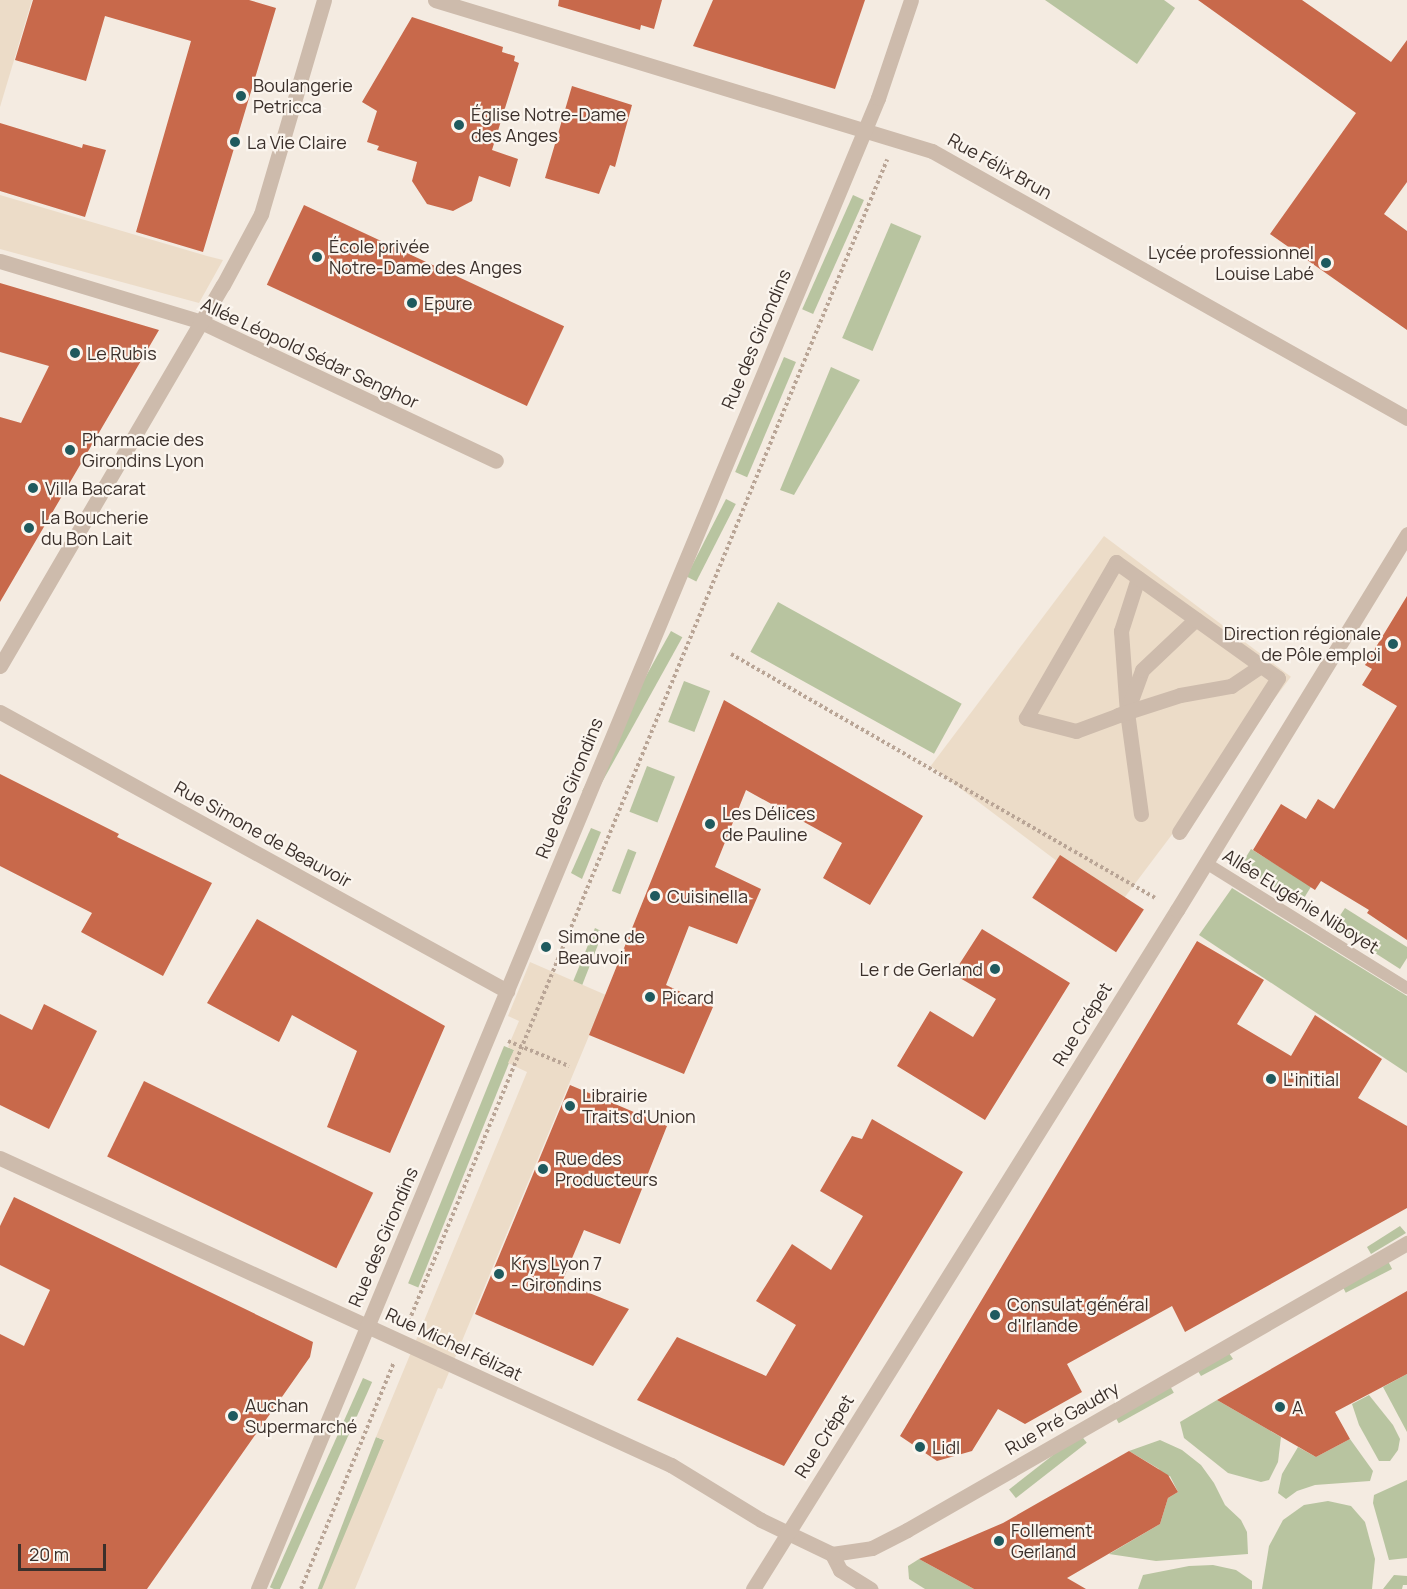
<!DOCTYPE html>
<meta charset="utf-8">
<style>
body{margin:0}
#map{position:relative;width:1407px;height:1589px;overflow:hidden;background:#f4ebe1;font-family:Manrope,sans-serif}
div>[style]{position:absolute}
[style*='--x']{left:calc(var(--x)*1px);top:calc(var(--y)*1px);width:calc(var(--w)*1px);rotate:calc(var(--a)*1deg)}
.green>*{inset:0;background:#b8c4a0;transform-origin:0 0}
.plaza>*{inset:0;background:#ecdcc8;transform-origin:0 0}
.building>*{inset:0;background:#c8694b;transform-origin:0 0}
.path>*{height:4px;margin-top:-2px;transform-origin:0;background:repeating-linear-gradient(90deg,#b9a596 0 3px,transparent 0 6px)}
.lane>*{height:12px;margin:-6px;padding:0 6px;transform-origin:6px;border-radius:6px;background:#cdbbac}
.street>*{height:15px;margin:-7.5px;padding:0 7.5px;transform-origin:7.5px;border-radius:7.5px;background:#cdbbac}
.dots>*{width:16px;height:16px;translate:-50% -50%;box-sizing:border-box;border:3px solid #fbf5ee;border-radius:50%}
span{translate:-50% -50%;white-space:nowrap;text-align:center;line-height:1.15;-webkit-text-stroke:4.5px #fbf5ee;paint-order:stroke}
.poi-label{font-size:18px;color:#3b302b}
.left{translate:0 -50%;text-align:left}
.right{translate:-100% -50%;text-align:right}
.street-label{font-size:18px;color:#3b302b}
.scale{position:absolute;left:18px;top:1544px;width:88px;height:27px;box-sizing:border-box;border:3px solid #3b302b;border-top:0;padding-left:8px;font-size:18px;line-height:21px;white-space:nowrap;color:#3b302b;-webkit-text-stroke:4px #fbf5ee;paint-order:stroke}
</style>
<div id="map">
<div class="green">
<i style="clip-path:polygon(1045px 0,1164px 0,1175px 8px,1137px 64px)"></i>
<i style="left:853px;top:195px;width:12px;height:125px;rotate:24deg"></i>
<i style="left:891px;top:223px;width:33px;height:125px;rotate:23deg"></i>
<i style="left:784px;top:357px;width:13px;height:125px;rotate:23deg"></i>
<i style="clip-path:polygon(831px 367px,860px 380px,794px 495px,780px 490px)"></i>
<i style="left:726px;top:499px;width:11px;height:87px;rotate:27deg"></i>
<i style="left:778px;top:602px;width:210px;height:57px;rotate:29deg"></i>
<i style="left:671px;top:631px;width:13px;height:183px;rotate:29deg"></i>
<i style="left:684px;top:681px;width:28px;height:44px;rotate:21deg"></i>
<i style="left:647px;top:766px;width:30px;height:49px;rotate:21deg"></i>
<i style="clip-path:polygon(591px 828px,601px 832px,582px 879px,571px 873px)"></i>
<i style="left:628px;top:849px;width:9px;height:45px;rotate:21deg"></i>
<i style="left:1251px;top:849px;width:71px;height:20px;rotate:32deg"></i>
<i style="clip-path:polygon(1232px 888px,1407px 996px,1407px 1073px,1199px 935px)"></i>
<i style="clip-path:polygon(1345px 908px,1407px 947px,1407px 958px,1400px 969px,1333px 926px)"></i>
<i style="clip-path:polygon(595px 928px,603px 932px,572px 1011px,563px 1006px)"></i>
<i style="left:504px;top:1046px;width:11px;height:256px;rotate:22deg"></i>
<i style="clip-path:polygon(1400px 1226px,1406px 1233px,1371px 1254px,1367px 1247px)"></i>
<i style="left:1388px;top:1261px;width:9px;height:52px;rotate:63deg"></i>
<i style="clip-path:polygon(1227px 1350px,1233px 1359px,1201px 1376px,1196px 1368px)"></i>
<i style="clip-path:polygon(1407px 1374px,1407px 1432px,1383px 1387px)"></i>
<i style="left:363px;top:1378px;width:10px;height:229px;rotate:24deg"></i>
<i style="left:1169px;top:1384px;width:10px;height:63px;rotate:61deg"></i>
<i style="clip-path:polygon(1369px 1395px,1393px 1425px,1400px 1439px,1398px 1450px,1390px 1461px,1379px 1461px,1359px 1425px,1352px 1404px)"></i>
<i style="clip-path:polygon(1217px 1400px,1281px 1437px,1278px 1462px,1269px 1480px,1261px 1482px,1228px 1473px,1184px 1438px,1180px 1422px)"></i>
<i style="left:1080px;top:1434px;width:11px;height:90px;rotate:52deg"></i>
<i style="left:376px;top:1437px;width:9px;height:165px;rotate:21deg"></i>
<i style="clip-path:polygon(1350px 1439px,1373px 1471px,1370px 1481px,1315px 1485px,1297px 1491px,1286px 1499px,1278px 1493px,1282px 1474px,1298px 1447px,1316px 1457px)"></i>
<i style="clip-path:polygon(1160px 1440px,1182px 1450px,1201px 1465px,1214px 1483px,1225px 1505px,1241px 1520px,1247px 1532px,1248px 1554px,1156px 1561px,1109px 1554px,1160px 1524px,1168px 1498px,1178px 1492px,1170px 1476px,1162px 1480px,1159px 1469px,1129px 1451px)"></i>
<i style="clip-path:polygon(1407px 1480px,1407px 1558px,1389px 1560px,1373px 1503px,1374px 1495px)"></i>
<i style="clip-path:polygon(1328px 1501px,1351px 1506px,1365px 1522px,1375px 1559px,1372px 1589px,1262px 1589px,1269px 1546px,1283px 1520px,1304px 1505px)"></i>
<i style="clip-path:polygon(919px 1559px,974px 1589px,925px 1589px,909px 1579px,908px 1566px)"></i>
<i style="clip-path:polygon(1213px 1565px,1236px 1570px,1252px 1581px,1252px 1589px,1138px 1589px,1143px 1575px,1189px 1566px)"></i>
<i style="clip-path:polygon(1394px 1575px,1407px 1576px,1407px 1585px,1403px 1585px,1402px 1589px,1383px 1589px)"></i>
</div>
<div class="plaza">
<i style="clip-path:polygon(0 0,32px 0,0 107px)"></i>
<i style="clip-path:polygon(0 195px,207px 256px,223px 260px,199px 303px,0 249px)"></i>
<i style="left:1104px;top:536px;width:234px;height:288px;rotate:37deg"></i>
<i style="clip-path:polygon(530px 962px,606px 995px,442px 1389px,438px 1388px,355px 1589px,322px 1589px,384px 1440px,376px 1437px,527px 1072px,508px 1063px,514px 1050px,508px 1047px,519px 1021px,508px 1016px)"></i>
</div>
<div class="building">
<i style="clip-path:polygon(33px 0,249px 0,276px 8px,203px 252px,136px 232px,191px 41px,105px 16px,86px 81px,15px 60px)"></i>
<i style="clip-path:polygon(559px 0,662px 0,654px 29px,641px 25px,640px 30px,558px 6px)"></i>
<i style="clip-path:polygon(713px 0,865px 0,835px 89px,693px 46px)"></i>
<i style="clip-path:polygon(1198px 0,1302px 0,1391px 62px,1407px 40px,1407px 182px,1384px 214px,1407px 231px,1407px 330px,1270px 234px,1356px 113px)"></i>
<i style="clip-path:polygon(412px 17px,503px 47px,502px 52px,515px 56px,514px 61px,519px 63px,492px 150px,518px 159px,510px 187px,479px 176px,472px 201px,453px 211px,427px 204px,412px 181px,417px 162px,377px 150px,379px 146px,367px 142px,377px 111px,362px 102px)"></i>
<i style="clip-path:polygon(572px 86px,632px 105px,615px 167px,610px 165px,599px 194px,545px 178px)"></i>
<i style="clip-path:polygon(0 123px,82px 148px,83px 144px,106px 150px,85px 217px,0 191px)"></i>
<i style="left:304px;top:205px;width:287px;height:88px;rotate:25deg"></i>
<i style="clip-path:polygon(0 283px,159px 330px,0 602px,0 417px,21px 423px,49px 366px,0 352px)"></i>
<i style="clip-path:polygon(1407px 596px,1407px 940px,1367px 913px,1369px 910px,1321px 881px,1315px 890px,1253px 850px,1281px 804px,1306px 819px,1318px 799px,1334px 809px,1397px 706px,1362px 685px,1372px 669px,1365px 665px)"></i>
<i style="clip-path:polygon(724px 700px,923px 816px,870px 905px,823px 878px,842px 843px,746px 790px,715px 867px,761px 889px,737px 944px,689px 926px,666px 985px,713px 1007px,684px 1074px,589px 1035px)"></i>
<i style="clip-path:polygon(0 774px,119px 834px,117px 837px,212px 883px,163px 976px,81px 932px,92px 913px,0 866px)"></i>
<i style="left:1060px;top:855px;width:100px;height:51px;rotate:33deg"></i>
<i style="clip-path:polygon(257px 919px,445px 1026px,390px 1153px,327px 1127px,357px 1051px,292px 1015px,279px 1042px,207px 1003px)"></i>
<i style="clip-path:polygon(982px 929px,1070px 983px,985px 1120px,897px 1066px,930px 1011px,973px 1037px,996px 999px,953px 974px)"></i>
<i style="clip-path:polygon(1197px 941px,1264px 980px,1237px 1024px,1291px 1056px,1315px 1015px,1382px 1059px,1358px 1098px,1407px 1126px,1407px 1208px,1185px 1332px,1172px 1306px,1067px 1364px,1082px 1392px,1025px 1424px,998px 1409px,972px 1451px,937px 1461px,900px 1436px)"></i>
<i style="clip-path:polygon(44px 1004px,97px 1031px,49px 1129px,0 1105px,0 1014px,32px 1030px)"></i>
<i style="left:144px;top:1081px;width:255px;height:84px;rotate:26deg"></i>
<i style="clip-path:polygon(570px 1085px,667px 1126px,620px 1244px,584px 1230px,562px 1282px,629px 1309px,593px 1366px,475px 1314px)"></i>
<i style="clip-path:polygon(872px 1119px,963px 1172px,784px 1466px,637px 1400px,677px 1337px,766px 1376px,796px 1325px,756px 1301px,792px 1244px,831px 1270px,863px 1216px,820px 1191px,852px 1136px,862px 1139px)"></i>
<i style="clip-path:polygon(14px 1197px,313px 1342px,310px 1357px,147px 1589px,0 1589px,0 1334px,24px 1346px,50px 1290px,0 1265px,0 1226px)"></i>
<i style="clip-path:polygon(1407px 1291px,1407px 1374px,1335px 1412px,1350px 1439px,1316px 1457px,1217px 1400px)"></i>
<i style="clip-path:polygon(1129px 1451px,1168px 1475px,1178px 1492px,1168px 1498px,1160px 1524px,1067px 1578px,1086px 1589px,974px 1589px,919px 1559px,1003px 1523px)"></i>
</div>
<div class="path">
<i style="--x:731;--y:654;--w:489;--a:29.9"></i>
<i style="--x:508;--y:1041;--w:66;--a:22.3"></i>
<i style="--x:409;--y:1321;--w:1256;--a:-67.62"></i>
<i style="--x:301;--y:1589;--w:245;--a:-67.7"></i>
</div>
<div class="lane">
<i style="--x:1206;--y:863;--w:237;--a:31.9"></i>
</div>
<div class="street">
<i style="--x:435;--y:0;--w:519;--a:16.9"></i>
<i style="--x:932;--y:151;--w:545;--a:29.34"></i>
<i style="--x:0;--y:261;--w:208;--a:16.8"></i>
<i style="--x:199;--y:321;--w:328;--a:25.2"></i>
<i style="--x:1138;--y:578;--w:56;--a:107.8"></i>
<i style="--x:1121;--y:631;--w:81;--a:85.8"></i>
<i style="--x:1127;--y:712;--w:103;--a:82.2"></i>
<i style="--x:0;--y:666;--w:441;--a:-59.7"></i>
<i style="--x:223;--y:285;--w:81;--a:-61.8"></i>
<i style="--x:261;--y:214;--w:223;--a:-73.6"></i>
<i style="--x:1129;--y:706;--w:38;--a:-70"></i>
<i style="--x:1142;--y:670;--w:74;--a:-43.4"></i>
<i style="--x:0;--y:712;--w:579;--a:28.82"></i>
<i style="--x:1127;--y:712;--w:54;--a:159.6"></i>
<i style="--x:1076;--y:731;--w:52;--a:-165.4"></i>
<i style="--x:1026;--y:718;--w:180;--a:-60"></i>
<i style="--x:1116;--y:562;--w:199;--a:35.6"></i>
<i style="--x:1278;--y:678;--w:183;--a:122.7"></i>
<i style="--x:1118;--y:715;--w:65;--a:-17.9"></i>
<i style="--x:1180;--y:695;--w:52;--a:-10"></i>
<i style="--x:1231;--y:686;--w:36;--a:-34"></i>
<i style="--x:0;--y:1158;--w:738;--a:24.59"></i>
<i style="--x:671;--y:1465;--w:105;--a:31.4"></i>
<i style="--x:761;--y:1520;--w:79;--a:25.6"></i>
<i style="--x:832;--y:1554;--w:40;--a:-8.5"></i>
<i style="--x:872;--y:1548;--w:39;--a:-27"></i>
<i style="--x:907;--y:1530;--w:577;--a:-29.86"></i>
<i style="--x:832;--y:1554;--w:18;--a:63"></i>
<i style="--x:840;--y:1570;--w:36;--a:32"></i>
<i style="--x:258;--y:1589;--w:1615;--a:-67.42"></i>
<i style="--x:878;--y:98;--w:103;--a:-71.4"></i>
<i style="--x:753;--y:1589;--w:801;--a:-58.02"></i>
<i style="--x:1177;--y:910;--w:441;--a:-58.5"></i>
</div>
<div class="dots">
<i style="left:241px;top:96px;background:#1f5a5e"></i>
<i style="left:459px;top:125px;background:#1f5a5e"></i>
<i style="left:235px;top:142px;background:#1f5a5e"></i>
<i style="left:317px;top:257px;background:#1f5a5e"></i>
<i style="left:1326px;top:263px;background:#1f5a5e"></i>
<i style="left:412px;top:303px;background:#1f5a5e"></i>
<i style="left:75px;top:353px;background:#1f5a5e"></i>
<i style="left:70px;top:450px;background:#1f5a5e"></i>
<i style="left:33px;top:488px;background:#1f5a5e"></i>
<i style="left:29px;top:528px;background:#1f5a5e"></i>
<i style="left:1393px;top:644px;background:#1f5a5e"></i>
<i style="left:710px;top:824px;background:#1f5a5e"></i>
<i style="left:655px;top:896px;background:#1f5a5e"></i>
<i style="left:546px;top:947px;background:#1f5a5e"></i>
<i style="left:995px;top:969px;background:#1f5a5e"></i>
<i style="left:650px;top:997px;background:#1f5a5e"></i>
<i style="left:1271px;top:1079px;background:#1f5a5e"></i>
<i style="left:570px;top:1106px;background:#1f5a5e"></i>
<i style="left:543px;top:1169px;background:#1f5a5e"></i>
<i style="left:499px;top:1274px;background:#1f5a5e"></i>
<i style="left:995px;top:1315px;background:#1f5a5e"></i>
<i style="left:1280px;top:1407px;background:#1f5a5e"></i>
<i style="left:233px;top:1416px;background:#1f5a5e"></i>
<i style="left:920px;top:1447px;background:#1f5a5e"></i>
<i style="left:999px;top:1541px;background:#1f5a5e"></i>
</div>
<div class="poi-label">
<span class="left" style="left:253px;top:96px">Boulangerie<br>Petricca</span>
<span class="left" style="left:471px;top:125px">Église Notre-Dame<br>des Anges</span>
<span class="left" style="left:247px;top:142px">La Vie Claire</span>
<span class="left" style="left:329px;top:257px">École privée<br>Notre-Dame des Anges</span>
<span class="right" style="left:1314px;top:263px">Lycée professionnel<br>Louise Labé</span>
<span class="left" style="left:424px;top:303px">Epure</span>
<span class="left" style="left:87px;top:353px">Le Rubis</span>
<span class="left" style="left:82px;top:450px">Pharmacie des<br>Girondins Lyon</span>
<span class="left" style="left:45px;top:488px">Villa Bacarat</span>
<span class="left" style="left:41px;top:528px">La Boucherie<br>du Bon Lait</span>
<span class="right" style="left:1381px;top:644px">Direction régionale<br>de Pôle emploi</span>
<span class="left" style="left:722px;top:824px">Les Délices<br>de Pauline</span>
<span class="left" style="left:667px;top:896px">Cuisinella</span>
<span class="left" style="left:558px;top:947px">Simone de<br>Beauvoir</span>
<span class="right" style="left:983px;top:969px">Le r de Gerland</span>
<span class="left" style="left:662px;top:997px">Picard</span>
<span class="left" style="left:1283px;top:1079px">L'initial</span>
<span class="left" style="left:582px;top:1106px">Librairie<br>Traits d'Union</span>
<span class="left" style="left:555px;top:1169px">Rue des<br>Producteurs</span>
<span class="left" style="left:511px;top:1274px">Krys Lyon 7<br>- Girondins</span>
<span class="left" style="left:1007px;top:1315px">Consulat général<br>d'Irlande</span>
<span class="left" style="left:245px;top:1416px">Auchan<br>Supermarché</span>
<span class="left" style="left:1292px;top:1407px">A</span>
<span class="left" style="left:932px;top:1447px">Lidl</span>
<span class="left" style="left:1011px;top:1541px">Follement<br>Gerland</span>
</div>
<div class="street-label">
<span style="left:1000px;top:166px;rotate:29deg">Rue Félix Brun</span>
<span style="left:756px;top:339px;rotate:-67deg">Rue des Girondins</span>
<span style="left:310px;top:353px;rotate:25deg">Allée Léopold Sédar Senghor</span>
<span style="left:569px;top:788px;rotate:-68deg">Rue des Girondins</span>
<span style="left:263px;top:834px;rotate:29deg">Rue Simone de Beauvoir</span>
<span style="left:1301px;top:901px;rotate:32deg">Allée Eugénie Niboyet</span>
<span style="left:1082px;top:1024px;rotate:-58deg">Rue Crépet</span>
<span style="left:383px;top:1237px;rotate:-67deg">Rue des Girondins</span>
<span style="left:454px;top:1344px;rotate:25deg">Rue Michel Félizat</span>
<span style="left:1062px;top:1418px;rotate:-30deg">Rue Pré Gaudry</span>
<span style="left:824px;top:1436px;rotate:-58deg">Rue Crépet</span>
</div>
<div class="scale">20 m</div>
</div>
